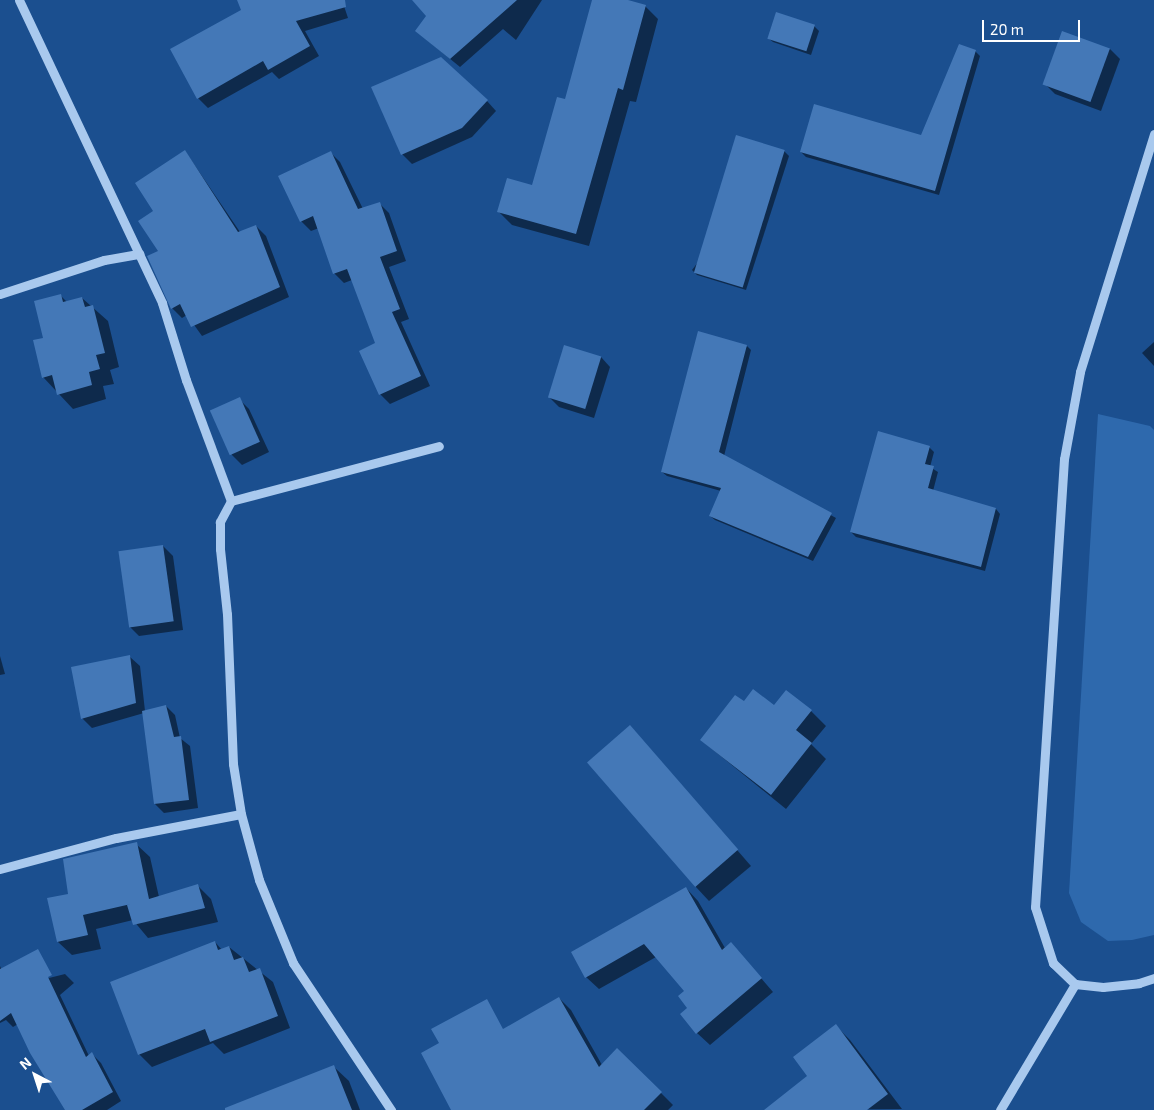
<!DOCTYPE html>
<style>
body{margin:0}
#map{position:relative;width:1154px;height:1110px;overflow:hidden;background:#1b4f8f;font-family:"Exo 2",sans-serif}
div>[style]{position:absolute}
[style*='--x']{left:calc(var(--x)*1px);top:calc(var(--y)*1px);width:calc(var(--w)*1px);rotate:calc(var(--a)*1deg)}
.green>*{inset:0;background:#2e69ad}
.shadow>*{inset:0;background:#0007}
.building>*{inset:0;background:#4478b7;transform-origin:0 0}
.minor>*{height:9px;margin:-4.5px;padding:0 4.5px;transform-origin:4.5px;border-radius:4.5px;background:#a9c9ee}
span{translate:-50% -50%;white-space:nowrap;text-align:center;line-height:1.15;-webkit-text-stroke:4px #1b4f8f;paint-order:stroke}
.north{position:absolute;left:10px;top:1050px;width:50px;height:50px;-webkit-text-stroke:4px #1b4f8f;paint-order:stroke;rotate:320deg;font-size:14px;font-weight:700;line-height:20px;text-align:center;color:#fff}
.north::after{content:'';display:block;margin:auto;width:18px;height:22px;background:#fff;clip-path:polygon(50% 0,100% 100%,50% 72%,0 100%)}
.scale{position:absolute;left:982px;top:20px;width:98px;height:22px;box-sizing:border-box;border:2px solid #fff;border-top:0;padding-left:6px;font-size:15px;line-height:18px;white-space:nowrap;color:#fff;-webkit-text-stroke:4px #1b4f8f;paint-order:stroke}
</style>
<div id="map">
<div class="green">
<i style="clip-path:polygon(1098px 414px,1150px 426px,1154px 430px,1154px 935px,1132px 940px,1108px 941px,1081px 922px,1069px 893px)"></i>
</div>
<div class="shadow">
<i style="clip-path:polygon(238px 0,342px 0,348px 18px,305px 31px,319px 56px,279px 79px,272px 72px,208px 108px,198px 98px,242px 11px)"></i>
<i style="clip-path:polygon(445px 0,542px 0,516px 40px,503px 29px,460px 67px,426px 39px)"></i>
<i style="clip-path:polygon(593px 0,623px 0,645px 6px,658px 19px,636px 102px,630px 101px,589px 246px,512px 225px,499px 212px,533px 187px,566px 100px)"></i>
<i style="clip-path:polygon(814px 26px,819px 31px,811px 55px,773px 42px,768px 38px)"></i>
<i style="clip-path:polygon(1110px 49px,1120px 59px,1101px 111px,1055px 94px,1045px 84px)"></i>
<i style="clip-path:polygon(975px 51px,980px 56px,939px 195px,806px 157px,801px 152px,922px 136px)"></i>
<i style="clip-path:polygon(487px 101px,496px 111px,472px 137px,412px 164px,402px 154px)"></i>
<i style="clip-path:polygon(185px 151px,240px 232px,256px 226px,266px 236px,289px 297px,202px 336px,187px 315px,182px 318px,172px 308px,155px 211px)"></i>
<i style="clip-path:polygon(784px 151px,789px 156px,746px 290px,697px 275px,692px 270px)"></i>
<i style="clip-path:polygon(330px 152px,340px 162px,363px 209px,379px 203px,389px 213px,406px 261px,389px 267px,409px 319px,401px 322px,430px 386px,390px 404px,380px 394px,377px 344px,352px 280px,344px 283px,334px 273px,319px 228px,311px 231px,301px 221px)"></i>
<i style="clip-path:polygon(61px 296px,67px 302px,82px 298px,108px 321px,119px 367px,110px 370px,114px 384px,103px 386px,106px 399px,73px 409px,43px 377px,44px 339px)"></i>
<i style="clip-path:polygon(1154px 342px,1154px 366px,1142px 353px)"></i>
<i style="clip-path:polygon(747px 346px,751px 350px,724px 456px,836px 518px,813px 561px,715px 520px,710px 516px,721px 491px,667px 476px,662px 472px)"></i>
<i style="clip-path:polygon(601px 357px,610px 367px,594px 418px,559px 407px,549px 397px)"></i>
<i style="clip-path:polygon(239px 399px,249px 409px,269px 452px,242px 465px,232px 455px,212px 411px)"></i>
<i style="clip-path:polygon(929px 447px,934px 452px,930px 467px,938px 472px,933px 491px,996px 509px,1000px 514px,985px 571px,856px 537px,851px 532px)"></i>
<i style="clip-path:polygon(163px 546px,173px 556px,183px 630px,139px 636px,130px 627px)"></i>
<i style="clip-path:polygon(0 656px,5px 674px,0 675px)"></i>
<i style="clip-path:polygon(130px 657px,140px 666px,145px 711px,166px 706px,175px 715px,180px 738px,190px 746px,198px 808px,164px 813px,155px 804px,144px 713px,92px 728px,82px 718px)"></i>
<i style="clip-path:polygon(744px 703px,811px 711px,826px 726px,811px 744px,826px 759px,786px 809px,701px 740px)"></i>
<i style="clip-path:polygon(630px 727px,751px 866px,709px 901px,695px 886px)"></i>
<i style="clip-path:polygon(136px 844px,150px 857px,159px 897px,197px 885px,211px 899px,218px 922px,148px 938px,133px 920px,96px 929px,101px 949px,72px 955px,58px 942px,70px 895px)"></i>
<i style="clip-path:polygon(686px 888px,698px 901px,725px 948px,731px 943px,773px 992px,710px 1045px,697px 1033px,686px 991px,656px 957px,599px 989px,586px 977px)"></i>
<i style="clip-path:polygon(215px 942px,222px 950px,229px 947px,273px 982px,290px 1028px,224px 1054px,213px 1043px,152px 1067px,139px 1054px)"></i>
<i style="clip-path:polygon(0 966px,9px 988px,65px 974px,74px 983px,60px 995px,89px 1056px,92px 1054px,101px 1063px,121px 1101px,107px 1110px,67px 1110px,18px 1024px,13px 1027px,6px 1020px,0 1023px)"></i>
<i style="clip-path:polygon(559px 998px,571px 1010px,602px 1065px,617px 1049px,673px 1105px,668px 1110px,579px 1110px)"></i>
<i style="clip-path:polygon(836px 1026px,850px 1040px,902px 1109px,782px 1110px,809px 1077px)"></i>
<i style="clip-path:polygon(334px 1067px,349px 1081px,360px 1110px,273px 1110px)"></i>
</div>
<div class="building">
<i style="clip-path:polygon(237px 0,345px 0,346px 7px,296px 21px,310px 46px,268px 70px,263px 61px,197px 99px,170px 49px,241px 10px)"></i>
<i style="clip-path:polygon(412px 0,517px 0,450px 59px,415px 31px,426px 16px)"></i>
<i style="clip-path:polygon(592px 0,628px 0,646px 5px,623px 90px,618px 88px,576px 234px,497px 212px,507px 178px,532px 185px,557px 97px,565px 99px)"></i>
<i style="left:776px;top:12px;width:41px;height:28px;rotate:18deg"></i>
<i style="left:1062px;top:31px;width:51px;height:57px;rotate:20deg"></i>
<i style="clip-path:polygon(959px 44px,976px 50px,935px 191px,800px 152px,814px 104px,921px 135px)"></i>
<i style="clip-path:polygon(441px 57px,488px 100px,462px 128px,401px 155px,371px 87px)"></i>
<i style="left:736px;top:135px;width:51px;height:144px;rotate:17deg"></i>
<i style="clip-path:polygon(185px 150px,238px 232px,256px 225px,280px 287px,191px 327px,180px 304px,171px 309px,147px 256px,158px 251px,138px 221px,153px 211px,135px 183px)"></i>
<i style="clip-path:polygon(331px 151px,358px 209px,380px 202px,397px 251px,380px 257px,400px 309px,392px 312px,421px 376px,379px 395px,359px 351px,375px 343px,347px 269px,333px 274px,313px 216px,300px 222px,278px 176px)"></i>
<i style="clip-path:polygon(61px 294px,63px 302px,82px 297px,85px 307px,93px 305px,105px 353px,96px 355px,100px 369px,89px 372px,92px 385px,57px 395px,52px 375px,42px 378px,33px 340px,43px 338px,34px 301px)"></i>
<i style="clip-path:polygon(698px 331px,747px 345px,719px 452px,832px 513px,808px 557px,709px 516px,721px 488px,661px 472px)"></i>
<i style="left:564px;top:345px;width:39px;height:55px;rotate:17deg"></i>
<i style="left:240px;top:397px;width:49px;height:33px;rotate:66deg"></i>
<i style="clip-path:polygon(878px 431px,930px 446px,925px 464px,934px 466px,928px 488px,996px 508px,981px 567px,850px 532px)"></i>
<i style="left:163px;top:545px;width:77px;height:45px;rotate:82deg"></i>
<i style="clip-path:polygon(130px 655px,136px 703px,81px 719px,71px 667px)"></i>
<i style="clip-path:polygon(753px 689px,774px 705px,786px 690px,812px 710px,796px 730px,812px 743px,771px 795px,700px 740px,735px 695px,744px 701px)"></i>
<i style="clip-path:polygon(166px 705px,174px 737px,181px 736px,189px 800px,154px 804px,142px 711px)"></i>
<i style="left:630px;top:725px;width:165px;height:57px;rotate:49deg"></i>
<i style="clip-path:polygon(137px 842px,149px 899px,198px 884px,205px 908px,133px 925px,127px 905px,131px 904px,83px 915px,88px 935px,57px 942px,47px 898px,68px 894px,63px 859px)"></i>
<i style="clip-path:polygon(686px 887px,722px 950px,731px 942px,762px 978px,696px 1034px,680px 1014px,687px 1008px,678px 996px,684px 991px,644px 944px,585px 978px,571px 952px)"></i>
<i style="clip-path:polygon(215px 941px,218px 950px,229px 946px,234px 960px,243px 957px,249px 972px,260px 968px,278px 1016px,210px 1042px,205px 1029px,138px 1055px,110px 982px)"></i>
<i style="clip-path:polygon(38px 949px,52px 975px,48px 977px,86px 1057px,92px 1052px,113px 1092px,82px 1110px,65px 1110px,30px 1053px,11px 1013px,0 1021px,0 969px)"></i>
<i style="clip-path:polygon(559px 997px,599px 1067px,617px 1048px,662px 1092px,644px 1110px,451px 1110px,421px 1053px,439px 1043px,431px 1029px,487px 999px,503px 1029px)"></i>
<i style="clip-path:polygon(836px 1024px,888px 1094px,867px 1110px,764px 1110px,807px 1076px,793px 1057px)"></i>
<i style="clip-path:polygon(334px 1065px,352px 1110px,225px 1110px,225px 1108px)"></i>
</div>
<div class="minor">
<i style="--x:19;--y:0;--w:335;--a:64.7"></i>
<i style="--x:162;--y:303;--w:81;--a:72.7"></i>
<i style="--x:186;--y:380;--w:129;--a:69.6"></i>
<i style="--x:231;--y:501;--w:215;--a:-14.8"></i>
<i style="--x:1154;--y:134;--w:249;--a:107.3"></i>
<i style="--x:1080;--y:372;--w:88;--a:100.4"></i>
<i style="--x:1064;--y:459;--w:449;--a:93.7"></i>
<i style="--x:1035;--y:907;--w:59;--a:72.2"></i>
<i style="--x:1053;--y:963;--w:30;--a:44"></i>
<i style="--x:1075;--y:984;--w:28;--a:6"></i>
<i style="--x:1103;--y:987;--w:36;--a:-6"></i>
<i style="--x:1139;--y:983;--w:16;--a:-18"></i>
<i style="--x:0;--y:294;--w:109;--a:-18.1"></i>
<i style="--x:104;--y:260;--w:36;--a:-10"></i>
<i style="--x:231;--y:501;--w:24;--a:118"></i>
<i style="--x:220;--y:522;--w:27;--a:90"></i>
<i style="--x:220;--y:549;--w:65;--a:83.9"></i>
<i style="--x:227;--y:614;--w:150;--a:87.7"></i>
<i style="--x:233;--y:764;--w:51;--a:80.9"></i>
<i style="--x:241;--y:814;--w:68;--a:74.7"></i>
<i style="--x:259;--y:880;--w:90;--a:67.7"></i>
<i style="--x:293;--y:963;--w:177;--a:56.3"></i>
<i style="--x:0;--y:869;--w:120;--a:-15"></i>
<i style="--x:116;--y:838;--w:127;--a:-10.9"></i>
<i style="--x:1000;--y:1110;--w:147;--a:-59.2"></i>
</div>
<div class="north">N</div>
<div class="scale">20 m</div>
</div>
